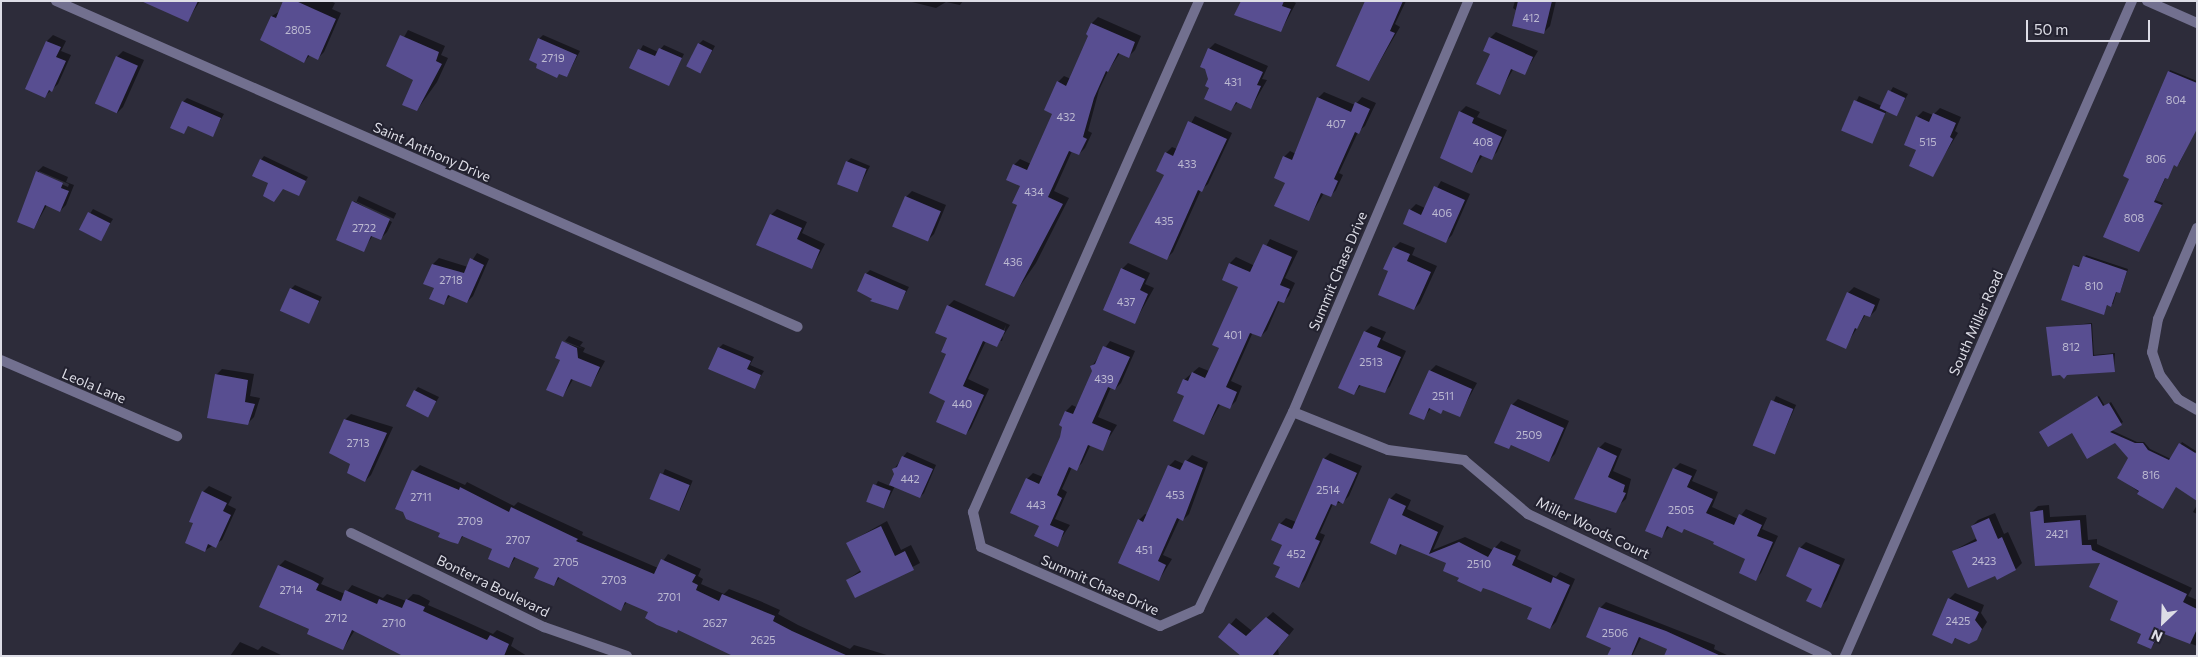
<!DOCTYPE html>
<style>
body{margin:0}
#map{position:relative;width:2198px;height:657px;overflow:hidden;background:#2d2c3a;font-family:Commissioner,sans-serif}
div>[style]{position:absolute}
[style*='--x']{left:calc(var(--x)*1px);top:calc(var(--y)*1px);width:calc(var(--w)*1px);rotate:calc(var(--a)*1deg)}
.shadow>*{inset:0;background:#0007;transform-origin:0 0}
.building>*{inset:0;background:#584e91;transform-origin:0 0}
.minor>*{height:10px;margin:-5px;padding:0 5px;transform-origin:5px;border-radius:5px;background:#72708f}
.tertiary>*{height:10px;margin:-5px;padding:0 5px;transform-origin:5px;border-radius:5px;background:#72708f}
span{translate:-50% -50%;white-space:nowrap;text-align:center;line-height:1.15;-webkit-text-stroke:4px #232230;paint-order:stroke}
.number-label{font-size:11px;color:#bcb9d1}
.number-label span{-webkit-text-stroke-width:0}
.street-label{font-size:14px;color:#dddde6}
.frame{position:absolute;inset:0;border:2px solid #dddde6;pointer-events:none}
.north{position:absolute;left:2138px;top:597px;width:50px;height:50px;-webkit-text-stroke:4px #232230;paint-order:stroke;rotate:204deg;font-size:14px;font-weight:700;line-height:20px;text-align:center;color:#dddde6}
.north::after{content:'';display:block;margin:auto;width:18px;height:22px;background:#dddde6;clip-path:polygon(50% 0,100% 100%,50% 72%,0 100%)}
.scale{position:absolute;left:2026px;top:20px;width:124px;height:22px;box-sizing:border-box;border:2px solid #dddde6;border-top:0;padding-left:6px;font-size:15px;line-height:18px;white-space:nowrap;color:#dddde6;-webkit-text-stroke:4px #232230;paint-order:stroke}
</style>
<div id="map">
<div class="shadow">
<i style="clip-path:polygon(160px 1px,200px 1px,188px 20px)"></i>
<i style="clip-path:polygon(285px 1px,330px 1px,335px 3px,332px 9px,341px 13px,324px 52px,318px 58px,310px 55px,304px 62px,262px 39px,272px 16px,280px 11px)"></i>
<i style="clip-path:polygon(963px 1px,960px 5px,946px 2px,936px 8px,912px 2px)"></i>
<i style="clip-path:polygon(1242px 1px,1292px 1px,1296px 3px,1281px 31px)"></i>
<i style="clip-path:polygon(1367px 1px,1406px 1px,1395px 24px,1400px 27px,1369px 80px)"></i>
<i style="clip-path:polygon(1515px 1px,1556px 1px,1550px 26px,1544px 32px,1513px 8px)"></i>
<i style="clip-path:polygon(1098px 17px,1141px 36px,1135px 50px,1129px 56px,1120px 53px,1108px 71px,1099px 90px,1088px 131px,1092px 133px,1085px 148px,1079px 154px,1072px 151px,1054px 191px,1069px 198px,1036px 263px,1013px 296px,1021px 186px,1014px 165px,1020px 159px,1031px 164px,1054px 113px,1058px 82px,1064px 76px,1071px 79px,1090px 35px,1092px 23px)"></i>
<i style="clip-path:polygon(408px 30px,445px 46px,441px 55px,448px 58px,437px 82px,417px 110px,415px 80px,388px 66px)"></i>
<i style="clip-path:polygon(1496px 32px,1538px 51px,1525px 73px,1514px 68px,1499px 93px,1490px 38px)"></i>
<i style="clip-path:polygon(53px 35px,66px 41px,61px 51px,71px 55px,58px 84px,45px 96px,27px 88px,47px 41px)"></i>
<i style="clip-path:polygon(543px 35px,580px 51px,567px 76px,539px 39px)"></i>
<i style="clip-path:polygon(703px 40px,715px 46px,701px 72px,699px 44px)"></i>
<i style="clip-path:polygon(1215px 43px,1268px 66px,1262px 79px,1267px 80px,1251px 108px,1238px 102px,1231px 109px,1211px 87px,1209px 49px)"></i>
<i style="clip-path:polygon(643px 45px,658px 52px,664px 45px,684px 54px,669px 84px,631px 68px)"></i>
<i style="clip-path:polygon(123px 51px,144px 60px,123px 107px,117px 113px,117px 57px)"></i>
<i style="clip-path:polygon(2170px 70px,2197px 81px,2197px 127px,2179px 164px,2174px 164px,2166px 177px,2155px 200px,2163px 203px,2140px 249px,2130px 178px)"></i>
<i style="clip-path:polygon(1893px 87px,1908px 94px,1897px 114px,1887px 110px,1872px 141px,1843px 129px,1859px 96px,1882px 106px)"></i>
<i style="clip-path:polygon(1324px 92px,1355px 105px,1362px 97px,1376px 103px,1365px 126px,1358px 132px,1339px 173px,1343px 175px,1336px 190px,1330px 196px,1324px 193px,1308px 220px,1286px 182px,1284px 157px,1290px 151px,1296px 154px,1318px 98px)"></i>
<i style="clip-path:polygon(187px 98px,224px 114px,212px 135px,189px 125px,184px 132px,183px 102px)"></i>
<i style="clip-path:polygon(1466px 106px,1480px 112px,1477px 117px,1507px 130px,1497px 152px,1491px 158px,1483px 155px,1472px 171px,1460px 112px)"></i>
<i style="clip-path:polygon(1940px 108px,1961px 117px,1955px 131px,1958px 133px,1932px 175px,1918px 150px,1917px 117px,1923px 111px,1933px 115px)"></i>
<i style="clip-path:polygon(1195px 116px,1232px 133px,1208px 184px,1201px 190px,1173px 252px,1167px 258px,1166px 153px,1172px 147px,1177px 149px)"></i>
<i style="clip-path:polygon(264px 156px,308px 177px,298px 195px,270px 182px,261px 160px)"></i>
<i style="clip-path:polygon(851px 158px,870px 166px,857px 191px,847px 162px)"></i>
<i style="clip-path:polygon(evenodd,43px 166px,68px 177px,66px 182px,74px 185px,66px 205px,60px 211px,47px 205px,34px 228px,37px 172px,43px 166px,39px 171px,69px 184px,68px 187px,39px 174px,39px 171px)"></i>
<i style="clip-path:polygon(1441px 181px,1470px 194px,1452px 235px,1446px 241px,1410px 210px,1416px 204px,1425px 208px)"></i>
<i style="clip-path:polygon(912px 191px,946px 205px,934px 234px,928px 240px,906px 197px)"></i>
<i style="left:359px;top:196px;width:41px;height:6px;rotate:25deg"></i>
<i style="clip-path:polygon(354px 201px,392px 222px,387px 232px,381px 238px,373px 235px,363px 251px)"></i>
<i style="clip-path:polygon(93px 209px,113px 219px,100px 240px,80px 230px)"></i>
<i style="clip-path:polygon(777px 209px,807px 222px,802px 233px,825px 244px,812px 268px,771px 215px)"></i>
<i style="clip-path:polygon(1270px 239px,1298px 251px,1285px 278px,1295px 283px,1289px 296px,1283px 302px,1280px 300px,1267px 330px,1261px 336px,1253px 332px,1231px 381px,1242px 386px,1236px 401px,1230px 407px,1221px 403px,1204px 433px,1186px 395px,1184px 380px,1199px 367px,1209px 371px,1220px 347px,1239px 286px,1223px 279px,1230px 263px,1236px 257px,1255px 266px)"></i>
<i style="clip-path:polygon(1400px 242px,1415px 248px,1412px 255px,1437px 266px,1420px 303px,1414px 309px,1390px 270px,1394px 248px)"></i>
<i style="clip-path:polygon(477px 253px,489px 259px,473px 296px,467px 302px,451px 295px,443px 304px,435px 288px,433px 264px,439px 258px,468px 267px)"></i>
<i style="clip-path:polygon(2086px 255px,2128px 269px,2121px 290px,2117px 291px,2113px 304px,2108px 304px,2104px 313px,2063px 300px,2074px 265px,2081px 266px)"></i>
<i style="clip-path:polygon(1128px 263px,1150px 273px,1145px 284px,1154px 288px,1135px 322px,1122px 269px)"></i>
<i style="clip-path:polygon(870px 270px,909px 287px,897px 309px,872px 301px,866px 274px)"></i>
<i style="clip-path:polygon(295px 285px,322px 297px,308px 323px,291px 289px)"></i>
<i style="clip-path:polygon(1854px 287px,1880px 299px,1876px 310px,1870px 316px,1866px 314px,1845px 347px,1848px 293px)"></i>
<i style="clip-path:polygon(evenodd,954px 300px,1010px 325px,997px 346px,986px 341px,968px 379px,989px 389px,971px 428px,966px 434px,947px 400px,948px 306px,954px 300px,1006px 325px,1002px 341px,999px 341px,1006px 325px)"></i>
<i style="clip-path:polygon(2092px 323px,2094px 355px,2115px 353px,2114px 370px,2048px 328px)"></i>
<i style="clip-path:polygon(1371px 326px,1386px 332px,1382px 340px,1406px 351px,1390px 386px,1384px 392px,1361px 385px,1354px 394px,1365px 332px)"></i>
<i style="clip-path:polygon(569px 336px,583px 342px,580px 346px,585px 348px,583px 352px,605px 361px,591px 386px,574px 378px,563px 396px,563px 342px,584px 349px,565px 341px)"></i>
<i style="clip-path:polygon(1110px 341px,1135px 351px,1121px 383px,1115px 389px,1111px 387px,1098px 417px,1117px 425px,1102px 449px,1091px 444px,1082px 463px,1076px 469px,1072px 467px,1062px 489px,1067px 492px,1055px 519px,1070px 525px,1057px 545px,1041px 525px,1027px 479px,1033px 473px,1043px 477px,1061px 437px,1064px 426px,1061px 425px,1066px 411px,1072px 405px,1076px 407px,1094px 371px,1092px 366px)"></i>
<i style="clip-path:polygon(723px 344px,754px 357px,750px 365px,764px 371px,754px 387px,719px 348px)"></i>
<i style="clip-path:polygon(1436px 365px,1477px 383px,1459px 416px,1445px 409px,1441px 412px,1431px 408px,1423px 419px,1430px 371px)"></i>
<i style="clip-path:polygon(222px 369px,254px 374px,250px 396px,260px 398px,254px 417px,248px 423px,216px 375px)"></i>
<i style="clip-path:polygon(418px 387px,439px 397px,428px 416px,415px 391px)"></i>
<i style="left:1776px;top:396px;width:22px;height:54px;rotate:24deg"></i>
<i style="clip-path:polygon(2099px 396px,2105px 406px,2111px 402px,2123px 422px,2111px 430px,2137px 442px,2144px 442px,2150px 449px,2171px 459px,2182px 442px,2196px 451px,2162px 508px,2119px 478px,2129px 458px,2115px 442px,2072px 431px,2042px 431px)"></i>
<i style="clip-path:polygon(1518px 399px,1569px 421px,1555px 454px,1549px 460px,1512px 444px,1509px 448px,1512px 405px)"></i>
<i style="clip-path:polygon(351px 414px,393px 427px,371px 475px,365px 481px,352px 464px,345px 420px)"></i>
<i style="clip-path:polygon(1605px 442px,1622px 449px,1613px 471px,1631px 479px,1626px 499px,1612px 511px,1599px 448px)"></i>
<i style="clip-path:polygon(907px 452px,936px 465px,924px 493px,920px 497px,895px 486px,884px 508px,868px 501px,878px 481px,890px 486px,895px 474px,894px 469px)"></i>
<i style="clip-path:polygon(1330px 453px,1362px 466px,1349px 496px,1343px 502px,1333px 504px,1320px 533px,1325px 535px,1305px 580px,1299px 586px,1282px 566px,1283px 544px,1280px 524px,1286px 518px,1296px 522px,1324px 459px)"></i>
<i style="clip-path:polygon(1192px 455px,1208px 462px,1189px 514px,1183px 520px,1180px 518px,1163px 555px,1172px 559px,1159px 580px,1139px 520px,1145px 514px,1148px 515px,1169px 466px,1175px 460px,1184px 464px)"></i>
<i style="clip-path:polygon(1680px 463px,1697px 470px,1692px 481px,1718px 492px,1712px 507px,1738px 519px,1746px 509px,1767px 518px,1762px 529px,1778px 536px,1761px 573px,1755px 579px,1747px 558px,1715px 541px,1685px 528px,1682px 531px,1670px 526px,1662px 536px,1674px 469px)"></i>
<i style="clip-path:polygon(420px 465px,465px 485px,467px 482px,514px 506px,518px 502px,583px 532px,582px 535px,658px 568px,668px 554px,701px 569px,698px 576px,703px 579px,701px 584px,724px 594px,729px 589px,760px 601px,780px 610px,778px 614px,798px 625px,850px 649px,854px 645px,890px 656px,759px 656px,627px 602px,621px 609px,560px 577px,554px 585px,541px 568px,516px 557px,509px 567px,494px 549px,464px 535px,458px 543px,397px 508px,414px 471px)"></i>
<i style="left:665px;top:469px;width:30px;height:32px;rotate:23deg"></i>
<i style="clip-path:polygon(209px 486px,232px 497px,228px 505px,236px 509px,222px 540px,204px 551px,194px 523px,203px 492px)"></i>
<i style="clip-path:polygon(1396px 493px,1411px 500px,1407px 509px,1444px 526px,1433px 550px,1465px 537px,1493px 550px,1501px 541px,1521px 550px,1517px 559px,1556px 577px,1560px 572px,1575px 579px,1556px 622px,1550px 628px,1533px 607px,1484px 587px,1481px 590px,1444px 570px,1448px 563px,1403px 543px,1396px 553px,1390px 499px)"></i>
<i style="clip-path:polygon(2049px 505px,2050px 517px,2086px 515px,2088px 540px,2097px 539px,2097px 544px,2192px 588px,2188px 596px,2197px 600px,2197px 646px,2162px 632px,2151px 648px,2120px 601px,2102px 561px,2036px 564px,2032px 512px,2038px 506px)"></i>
<i style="clip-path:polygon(2197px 505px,2197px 514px,2193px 512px)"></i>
<i style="clip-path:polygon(1995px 513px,2004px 534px,2008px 532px,2022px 563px,2016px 569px,1996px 574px,1953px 551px,1977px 538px,1972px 526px,1978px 520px)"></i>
<i style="clip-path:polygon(887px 521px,901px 550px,911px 545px,920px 563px,856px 597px,847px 580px,861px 570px,848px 543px)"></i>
<i style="clip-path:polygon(1806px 542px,1845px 559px,1827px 600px,1821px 606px,1800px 548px)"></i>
<i style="clip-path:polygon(285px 560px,318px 575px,324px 578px,321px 584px,345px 594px,352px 585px,383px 598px,387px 594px,406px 601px,413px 594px,419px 595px,430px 601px,428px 605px,458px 618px,493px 634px,497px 630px,514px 638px,511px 646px,527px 656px,406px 656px,355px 630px,343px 649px,311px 628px,279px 566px)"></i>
<i style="clip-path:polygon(1955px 593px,1984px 605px,1981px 613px,1987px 622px,1976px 639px,1957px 637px,1952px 642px,1934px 634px,1949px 599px)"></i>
<i style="clip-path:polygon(1606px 602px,1715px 645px,1714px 649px,1729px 656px,1665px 656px,1669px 649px,1642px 636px,1632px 656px,1616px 656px,1600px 608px)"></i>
<i style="clip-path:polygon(1273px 612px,1294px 629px,1278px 649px,1279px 656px,1243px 656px,1220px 637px,1236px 618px,1252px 631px)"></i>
<i style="clip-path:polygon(240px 642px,258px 650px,262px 646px,281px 655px,230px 656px)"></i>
</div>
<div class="building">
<i style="clip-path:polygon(141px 1px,198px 1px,188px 22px)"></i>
<i style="clip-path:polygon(283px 1px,296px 1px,336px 19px,318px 60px,308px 55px,304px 63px,260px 40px,271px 16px,276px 18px)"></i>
<i style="clip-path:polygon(1241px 1px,1284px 1px,1282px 6px,1291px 9px,1281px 32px,1234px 15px)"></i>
<i style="clip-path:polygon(1365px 1px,1403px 1px,1390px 31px,1395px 33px,1369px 81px,1336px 66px)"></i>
<i style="clip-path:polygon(1518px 1px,1552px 1px,1544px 34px,1512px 26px)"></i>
<i style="clip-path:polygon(1091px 23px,1135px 42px,1129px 58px,1118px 53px,1108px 72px,1106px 71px,1094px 98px,1083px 137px,1087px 139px,1079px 155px,1069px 151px,1048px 197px,1063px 204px,1014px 297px,985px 285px,1017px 205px,1012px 203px,1020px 186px,1006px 180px,1013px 164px,1027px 170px,1052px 114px,1044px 110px,1057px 81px,1066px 86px,1088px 36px,1086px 34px)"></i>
<i style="clip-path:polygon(400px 35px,439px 52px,436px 61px,442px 64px,417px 111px,402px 105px,413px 80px,386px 66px)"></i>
<i style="clip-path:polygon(1489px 37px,1533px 57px,1525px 75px,1511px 69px,1500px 95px,1476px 84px,1490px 54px,1483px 51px)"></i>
<i style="clip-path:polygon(538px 38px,577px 55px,567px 77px,559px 74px,557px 78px,536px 68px,537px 64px,529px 60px)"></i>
<i style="clip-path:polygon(46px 41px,61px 47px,56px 57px,66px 61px,52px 92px,49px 90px,45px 98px,25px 89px)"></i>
<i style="left:698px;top:43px;width:16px;height:26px;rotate:27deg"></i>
<i style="clip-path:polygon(659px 48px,682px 58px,669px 86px,629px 68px,638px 49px,655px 56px)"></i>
<i style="clip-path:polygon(1208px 48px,1263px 72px,1257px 85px,1261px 86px,1251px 109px,1236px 102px,1231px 111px,1204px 99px,1209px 88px,1205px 86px,1208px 79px,1205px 69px,1200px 67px)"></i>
<i style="left:116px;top:56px;width:24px;height:52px;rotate:24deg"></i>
<i style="clip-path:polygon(2168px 71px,2197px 83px,2197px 129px,2177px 167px,2174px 165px,2168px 179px,2165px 178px,2154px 202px,2162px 205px,2139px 252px,2103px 237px,2129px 179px,2123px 176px)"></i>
<i style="left:1888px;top:90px;width:19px;height:20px;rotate:25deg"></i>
<i style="clip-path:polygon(1317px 97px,1351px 112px,1355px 102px,1370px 109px,1359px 134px,1355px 132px,1334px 179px,1338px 181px,1331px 197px,1321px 193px,1309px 221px,1274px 206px,1285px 183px,1274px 178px,1283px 156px,1292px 160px)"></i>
<i style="left:1854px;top:100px;width:34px;height:33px;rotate:23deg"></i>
<i style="clip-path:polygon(182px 101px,221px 118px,213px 137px,188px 126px,184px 134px,170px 128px)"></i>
<i style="clip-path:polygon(1459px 111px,1474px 118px,1472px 123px,1502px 137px,1492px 160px,1480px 155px,1472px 173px,1440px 158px)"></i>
<i style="clip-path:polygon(1933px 113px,1956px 123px,1950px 137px,1953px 139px,1933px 177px,1909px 166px,1916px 150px,1904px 145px,1916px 116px,1929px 122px)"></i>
<i style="clip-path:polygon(1188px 121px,1227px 139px,1202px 192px,1198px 190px,1167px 260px,1129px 243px,1164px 175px,1156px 171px,1165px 152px,1173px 156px)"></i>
<i style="clip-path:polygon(260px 159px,306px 181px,299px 196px,283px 189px,274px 202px,263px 196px,268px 183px,252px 176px)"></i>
<i style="left:846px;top:161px;width:22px;height:25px;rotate:21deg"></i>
<i style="clip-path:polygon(36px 171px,63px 183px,61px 188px,69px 191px,60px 212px,45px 205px,34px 229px,17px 222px)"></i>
<i style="clip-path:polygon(1434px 186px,1465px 200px,1446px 243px,1403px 224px,1409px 209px,1421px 215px)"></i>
<i style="left:905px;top:196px;width:39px;height:33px;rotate:23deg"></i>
<i style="clip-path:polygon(352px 201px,390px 219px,381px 240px,371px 236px,364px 252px,336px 240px)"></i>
<i style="left:88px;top:212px;width:25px;height:20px;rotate:27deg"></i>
<i style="clip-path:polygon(770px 214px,802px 228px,797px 239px,820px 250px,812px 269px,756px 245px)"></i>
<i style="clip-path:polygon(1263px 244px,1292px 257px,1280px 285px,1290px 289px,1284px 303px,1278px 301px,1261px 337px,1250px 333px,1226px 387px,1237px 392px,1230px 409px,1218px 404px,1204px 435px,1173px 421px,1184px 396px,1177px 393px,1183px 379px,1188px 381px,1192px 372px,1205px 378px,1219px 348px,1212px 345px,1238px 287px,1222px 280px,1229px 263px,1250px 272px)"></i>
<i style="clip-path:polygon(1393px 247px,1410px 254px,1407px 261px,1431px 272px,1414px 310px,1378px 295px,1388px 271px,1383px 269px)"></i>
<i style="clip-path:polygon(2083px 256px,2127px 271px,2120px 293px,2116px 292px,2111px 307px,2107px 305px,2104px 315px,2061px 300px,2073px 265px,2079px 267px)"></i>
<i style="clip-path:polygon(470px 258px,484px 265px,467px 303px,448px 295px,444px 305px,429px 299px,434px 288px,423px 284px,432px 264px,464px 273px)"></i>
<i style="clip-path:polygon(1121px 268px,1145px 279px,1140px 290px,1148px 294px,1135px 324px,1103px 310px)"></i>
<i style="clip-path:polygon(865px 273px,906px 291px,898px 310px,870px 301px,872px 299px,857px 291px)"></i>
<i style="left:290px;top:288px;width:32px;height:25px;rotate:24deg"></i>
<i style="clip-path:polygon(1847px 292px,1875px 305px,1870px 317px,1864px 315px,1857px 329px,1855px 328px,1846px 349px,1826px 340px)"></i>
<i style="clip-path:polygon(947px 305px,1005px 331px,997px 347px,983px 341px,963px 386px,984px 395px,966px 435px,936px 422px,945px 401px,929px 393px,946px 354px,941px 352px,947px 338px,935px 333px)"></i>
<i style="clip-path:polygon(2091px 324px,2093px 356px,2113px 354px,2115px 372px,2067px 375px,2064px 379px,2060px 375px,2052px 376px,2046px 327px)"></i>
<i style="clip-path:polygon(1364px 331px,1381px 338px,1377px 347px,1401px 357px,1385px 393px,1359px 385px,1354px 395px,1338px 388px)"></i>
<i style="clip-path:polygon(562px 341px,577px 348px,578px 358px,600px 367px,591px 387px,571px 379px,563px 397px,546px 390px,560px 360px,555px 358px)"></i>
<i style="clip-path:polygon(1103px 346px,1130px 357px,1115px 390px,1108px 387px,1092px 423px,1111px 431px,1103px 451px,1088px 445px,1077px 471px,1069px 467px,1057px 495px,1062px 498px,1050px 525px,1064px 531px,1058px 547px,1034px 536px,1039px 526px,1010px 513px,1026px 478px,1039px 484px,1060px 437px,1062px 427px,1059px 425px,1065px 411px,1073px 414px,1092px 371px,1090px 366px,1095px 364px)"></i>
<i style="clip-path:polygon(718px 347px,751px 361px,747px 369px,761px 375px,755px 389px,708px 369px)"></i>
<i style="clip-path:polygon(1429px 370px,1472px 389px,1460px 417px,1443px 410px,1441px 414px,1429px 408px,1424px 420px,1409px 414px)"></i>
<i style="clip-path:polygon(215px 374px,248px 380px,245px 402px,255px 404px,248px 425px,207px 418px)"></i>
<i style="left:414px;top:390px;width:25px;height:18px;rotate:27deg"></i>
<i style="clip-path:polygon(2097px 396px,2103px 406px,2109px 403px,2122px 425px,2110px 432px,2135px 443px,2143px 443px,2148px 450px,2169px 460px,2179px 443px,2197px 454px,2197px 501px,2176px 487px,2163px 509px,2137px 494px,2139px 491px,2117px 478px,2128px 458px,2115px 443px,2087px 459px,2072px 433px,2048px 447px,2039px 432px)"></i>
<i style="left:1771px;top:400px;width:24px;height:49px;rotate:22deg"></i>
<i style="clip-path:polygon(1511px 404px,1564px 428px,1549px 462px,1511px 445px,1509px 449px,1494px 443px)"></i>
<i style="clip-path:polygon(344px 419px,387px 433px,365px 482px,347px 473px,350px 464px,329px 453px)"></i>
<i style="clip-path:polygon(1598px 447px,1617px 456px,1608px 477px,1625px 485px,1623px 492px,1626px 493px,1616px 513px,1574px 499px)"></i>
<i style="clip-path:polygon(902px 456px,933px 469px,920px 498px,889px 485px,894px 474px,892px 469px,897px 467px)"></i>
<i style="clip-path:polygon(1323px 458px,1357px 473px,1343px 504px,1338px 501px,1336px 506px,1331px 504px,1315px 539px,1320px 541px,1299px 588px,1275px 577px,1280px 567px,1273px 564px,1282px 545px,1271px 540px,1279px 523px,1292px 529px)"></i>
<i style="clip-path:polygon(1185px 460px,1203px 468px,1183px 521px,1177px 518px,1158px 561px,1166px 565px,1159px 581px,1118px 563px,1138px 519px,1143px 522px,1168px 465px,1180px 470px)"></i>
<i style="clip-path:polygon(1673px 468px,1692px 476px,1687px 487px,1713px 499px,1706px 513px,1734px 525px,1739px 514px,1762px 525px,1757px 536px,1773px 542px,1756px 581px,1739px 573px,1745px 559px,1713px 544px,1714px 542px,1684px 529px,1682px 533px,1667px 526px,1662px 538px,1645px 531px)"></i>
<i style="clip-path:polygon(412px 470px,459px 490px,460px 487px,509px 512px,511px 507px,578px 539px,576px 541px,654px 574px,661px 559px,696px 575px,692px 582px,698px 585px,696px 590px,719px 601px,722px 594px,753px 607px,775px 616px,773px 621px,792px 631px,848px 656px,733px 656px,678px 630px,677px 633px,657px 625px,645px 618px,648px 612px,625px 602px,621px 611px,558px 577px,554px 586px,534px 578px,539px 568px,514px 557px,509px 568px,488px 559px,492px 549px,462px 536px,458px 544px,451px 542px,438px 537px,440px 533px,406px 519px,403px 512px,395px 509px)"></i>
<i style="left:660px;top:473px;width:32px;height:28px;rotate:22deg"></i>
<i style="left:873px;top:484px;width:19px;height:19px;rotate:21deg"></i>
<i style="clip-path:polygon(202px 491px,227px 503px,223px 511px,231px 515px,216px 548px,208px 544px,205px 552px,185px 543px,193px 523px,189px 522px)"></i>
<i style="clip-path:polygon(1389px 498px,1406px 506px,1402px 515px,1438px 532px,1429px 554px,1459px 542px,1488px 557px,1494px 547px,1516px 556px,1512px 565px,1551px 583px,1553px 577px,1570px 585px,1550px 629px,1527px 619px,1532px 608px,1492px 591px,1483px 588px,1481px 592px,1457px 581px,1459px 578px,1443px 571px,1446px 563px,1400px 544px,1396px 555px,1370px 543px)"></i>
<i style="clip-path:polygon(2043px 510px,2044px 523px,2080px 520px,2082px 545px,2091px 545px,2092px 550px,2187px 594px,2183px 602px,2197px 609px,2197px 629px,2190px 644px,2159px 632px,2151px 649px,2137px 643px,2141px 634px,2110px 620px,2118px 601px,2089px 587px,2100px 563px,2035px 566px,2030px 512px)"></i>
<i style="clip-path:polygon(1989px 518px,1998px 539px,2002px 537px,2016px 570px,1997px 580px,1995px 576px,1968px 588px,1952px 551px,1977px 541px,1971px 526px)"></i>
<i style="clip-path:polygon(881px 526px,895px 556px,905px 551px,914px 570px,855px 598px,846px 580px,861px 572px,846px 543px)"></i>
<i style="clip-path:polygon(1799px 547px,1840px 565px,1821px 608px,1806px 601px,1812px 589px,1786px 576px)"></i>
<i style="clip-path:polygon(278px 565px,312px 580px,319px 584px,316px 590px,341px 601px,345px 590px,377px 604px,379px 599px,402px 608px,406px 599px,425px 607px,423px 611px,487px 640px,490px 635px,509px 644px,504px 656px,403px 656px,352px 630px,343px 650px,307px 634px,309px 629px,259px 607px)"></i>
<i style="clip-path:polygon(1948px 598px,1979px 612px,1975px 620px,1982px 629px,1977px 640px,1969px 644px,1955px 638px,1952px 644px,1932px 635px)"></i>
<i style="clip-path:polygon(1599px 607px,1666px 631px,1721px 656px,1664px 656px,1667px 649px,1639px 637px,1631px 656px,1607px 656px,1611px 648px,1586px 637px)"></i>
<i style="clip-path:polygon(1266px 617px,1289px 635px,1272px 656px,1241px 656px,1218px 637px,1229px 623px,1246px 636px)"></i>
</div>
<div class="minor">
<i style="--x:56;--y:1;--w:810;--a:23.72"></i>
<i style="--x:1199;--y:1;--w:559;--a:113.86"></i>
<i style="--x:973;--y:512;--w:36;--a:77"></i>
<i style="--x:981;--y:547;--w:196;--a:23.8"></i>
<i style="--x:1160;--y:626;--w:43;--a:-23.6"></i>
<i style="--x:1199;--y:609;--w:218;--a:-64.5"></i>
<i style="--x:1293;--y:412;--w:447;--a:-66.9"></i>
<i style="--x:2147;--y:1;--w:55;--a:23.7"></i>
<i style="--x:2197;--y:228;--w:99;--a:113.2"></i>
<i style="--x:2158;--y:319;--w:34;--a:100"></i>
<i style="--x:2152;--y:352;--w:24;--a:71"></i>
<i style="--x:2160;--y:375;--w:30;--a:53"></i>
<i style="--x:2178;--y:399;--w:22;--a:30"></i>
<i style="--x:1;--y:360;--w:192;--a:23.4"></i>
<i style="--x:1293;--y:412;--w:102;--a:21.8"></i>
<i style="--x:1388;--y:450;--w:77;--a:7.5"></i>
<i style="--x:1464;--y:460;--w:84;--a:40.2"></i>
<i style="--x:1528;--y:514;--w:331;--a:25.4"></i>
<i style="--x:351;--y:533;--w:215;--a:26"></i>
<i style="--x:544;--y:627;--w:88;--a:19.3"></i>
</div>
<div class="tertiary">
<i style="--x:1845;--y:656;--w:715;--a:-66.34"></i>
</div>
<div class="number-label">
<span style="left:1531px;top:18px">412</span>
<span style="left:298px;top:30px">2805</span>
<span style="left:553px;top:58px">2719</span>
<span style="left:1233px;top:82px">431</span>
<span style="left:2176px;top:100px">804</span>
<span style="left:1066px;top:117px">432</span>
<span style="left:1336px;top:124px">407</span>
<span style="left:1483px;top:142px">408</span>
<span style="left:1928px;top:142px">515</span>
<span style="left:2156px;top:159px">806</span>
<span style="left:1187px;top:164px">433</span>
<span style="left:1034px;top:192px">434</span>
<span style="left:1442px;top:213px">406</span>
<span style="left:2134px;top:218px">808</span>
<span style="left:1164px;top:221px">435</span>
<span style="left:364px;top:228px">2722</span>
<span style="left:1013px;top:262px">436</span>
<span style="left:451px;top:280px">2718</span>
<span style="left:2094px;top:286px">810</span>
<span style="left:1126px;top:302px">437</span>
<span style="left:1233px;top:335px">401</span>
<span style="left:2071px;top:347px">812</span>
<span style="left:1371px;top:362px">2513</span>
<span style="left:1104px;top:379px">439</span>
<span style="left:1443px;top:396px">2511</span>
<span style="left:962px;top:404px">440</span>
<span style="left:1529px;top:435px">2509</span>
<span style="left:358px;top:443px">2713</span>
<span style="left:2151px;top:475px">816</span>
<span style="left:910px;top:479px">442</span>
<span style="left:1328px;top:490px">2514</span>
<span style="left:1175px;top:495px">453</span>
<span style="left:421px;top:497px">2711</span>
<span style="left:1036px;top:505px">443</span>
<span style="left:1681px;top:510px">2505</span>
<span style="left:470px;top:521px">2709</span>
<span style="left:2057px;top:534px">2421</span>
<span style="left:518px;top:540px">2707</span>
<span style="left:1144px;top:550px">451</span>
<span style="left:1296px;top:554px">452</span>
<span style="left:1984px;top:561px">2423</span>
<span style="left:566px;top:562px">2705</span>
<span style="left:1479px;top:564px">2510</span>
<span style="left:614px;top:580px">2703</span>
<span style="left:291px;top:590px">2714</span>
<span style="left:669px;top:597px">2701</span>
<span style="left:336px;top:618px">2712</span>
<span style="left:1958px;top:621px">2425</span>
<span style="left:394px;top:623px">2710</span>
<span style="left:715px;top:623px">2627</span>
<span style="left:1615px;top:633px">2506</span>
<span style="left:763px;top:640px">2625</span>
</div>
<div class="street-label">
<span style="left:432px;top:152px;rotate:24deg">Saint Anthony Drive</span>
<span style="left:1338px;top:271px;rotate:-67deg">Summit Chase Drive</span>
<span style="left:1976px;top:323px;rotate:-66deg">South Miller Road</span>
<span style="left:94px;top:386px;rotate:23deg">Leola Lane</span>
<span style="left:1593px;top:528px;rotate:26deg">Miller Woods Court</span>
<span style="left:1100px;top:585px;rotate:24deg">Summit Chase Drive</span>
<span style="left:493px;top:586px;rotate:26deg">Bonterra Boulevard</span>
</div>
<div class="frame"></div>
<div class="north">N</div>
<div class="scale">50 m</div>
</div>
